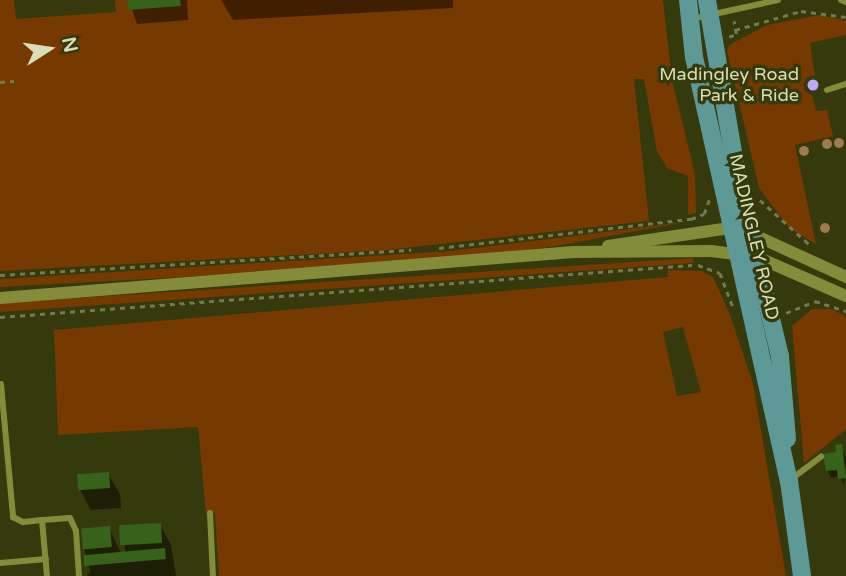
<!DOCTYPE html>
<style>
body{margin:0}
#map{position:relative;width:846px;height:576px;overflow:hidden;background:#353a0d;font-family:"Varela Round",sans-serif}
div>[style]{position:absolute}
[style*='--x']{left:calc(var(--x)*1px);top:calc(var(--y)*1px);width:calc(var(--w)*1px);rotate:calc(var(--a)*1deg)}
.green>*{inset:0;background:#763a00}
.shadow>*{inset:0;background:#0007}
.building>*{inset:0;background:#37621a;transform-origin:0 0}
.path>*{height:2.5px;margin-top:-1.25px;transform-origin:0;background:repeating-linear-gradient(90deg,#747a4f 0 5px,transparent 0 10px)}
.service>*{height:6px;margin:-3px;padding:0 3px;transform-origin:3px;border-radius:3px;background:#828c39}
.minor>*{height:12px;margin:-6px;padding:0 6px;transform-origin:6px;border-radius:6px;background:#828c39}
.primary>*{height:18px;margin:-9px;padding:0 9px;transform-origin:9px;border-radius:9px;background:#5d9a97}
.trees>*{width:10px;height:10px;margin:-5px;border-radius:50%;background:#9e7b4c}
.dots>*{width:19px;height:19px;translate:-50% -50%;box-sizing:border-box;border:4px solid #353a0d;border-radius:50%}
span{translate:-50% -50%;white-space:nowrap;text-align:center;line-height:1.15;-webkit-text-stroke:7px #353a0d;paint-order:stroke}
.poi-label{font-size:18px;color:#d8dfb7}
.right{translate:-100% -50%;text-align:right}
.street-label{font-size:18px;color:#d8dfb7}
.north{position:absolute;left:14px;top:14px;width:70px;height:70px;-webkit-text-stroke:5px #353a0d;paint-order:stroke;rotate:78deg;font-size:19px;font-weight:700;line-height:28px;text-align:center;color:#d8dfb7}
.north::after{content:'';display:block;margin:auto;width:24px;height:32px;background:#d8dfb7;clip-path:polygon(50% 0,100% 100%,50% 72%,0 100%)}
</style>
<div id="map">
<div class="green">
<i style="clip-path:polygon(0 0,14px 0,16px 19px,116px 12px,115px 0,127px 0,128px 10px,180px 6px,180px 0,663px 0,672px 80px,695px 174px,696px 213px,688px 215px,688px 176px,667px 168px,657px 151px,644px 79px,634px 79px,649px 221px,386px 250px,0 271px)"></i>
<i style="clip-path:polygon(820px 15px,846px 21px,846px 35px,810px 43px,815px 77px,809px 80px,816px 111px,827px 110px,833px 136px,795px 145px,816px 244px,789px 228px,759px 188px,727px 51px,729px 45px,767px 25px)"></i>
<i style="clip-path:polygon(685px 222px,556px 246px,423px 264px,0 287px,0 279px,451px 251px)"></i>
<i style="clip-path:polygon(694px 258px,693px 263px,0 312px,0 303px)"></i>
<i style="clip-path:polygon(evenodd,667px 270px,702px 271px,713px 277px,729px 312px,753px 384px,786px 576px,219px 576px,215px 513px,206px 514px,198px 427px,58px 435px,54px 330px,668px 277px,667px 270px,683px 327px,701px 392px,677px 396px,663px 332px,683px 327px)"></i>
<i style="clip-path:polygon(812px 309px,831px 309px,846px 316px,846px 429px,804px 463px,792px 326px)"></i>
</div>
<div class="shadow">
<i style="clip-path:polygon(129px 0,187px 0,188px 20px,137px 24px)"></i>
<i style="clip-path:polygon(221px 0,453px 0,453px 8px,233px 20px)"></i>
<i style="clip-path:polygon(841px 446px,846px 459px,844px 485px,840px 476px,831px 478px,828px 471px)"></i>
<i style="clip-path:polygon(108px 474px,120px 494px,121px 508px,91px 510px,80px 490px)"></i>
<i style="clip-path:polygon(160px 525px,171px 545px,176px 576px,87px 576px,90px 571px,84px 548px,109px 528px,121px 553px,126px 553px,121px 528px)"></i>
</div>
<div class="building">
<i style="clip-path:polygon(127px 0,180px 0,181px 6px,128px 10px)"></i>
<i style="clip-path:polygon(842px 444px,846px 478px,838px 479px,837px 470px,826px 471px,823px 454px,836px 452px,835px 445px)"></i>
<i style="left:109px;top:472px;width:16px;height:32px;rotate:86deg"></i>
<i style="left:161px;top:523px;width:20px;height:42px;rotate:87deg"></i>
<i style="left:110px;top:526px;width:21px;height:29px;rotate:85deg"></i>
<i style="left:165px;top:548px;width:11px;height:82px;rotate:85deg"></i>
</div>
<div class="path">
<i style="--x:735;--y:30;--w:69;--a:-16.1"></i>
<i style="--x:801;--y:11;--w:45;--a:7.6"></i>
<i style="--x:729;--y:37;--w:8;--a:-23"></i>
<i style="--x:736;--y:34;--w:13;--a:-99"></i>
<i style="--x:0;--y:82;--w:14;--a:-4"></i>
<i style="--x:760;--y:200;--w:66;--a:41.9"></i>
<i style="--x:439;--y:248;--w:254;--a:-6.6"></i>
<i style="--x:691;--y:219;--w:14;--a:-21"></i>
<i style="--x:704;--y:214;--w:15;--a:-70"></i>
<i style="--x:698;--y:265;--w:23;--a:20"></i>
<i style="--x:720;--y:273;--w:36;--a:69"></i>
<i style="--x:0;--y:275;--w:412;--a:-3.5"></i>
<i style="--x:786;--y:313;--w:31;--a:-22"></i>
<i style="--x:815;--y:301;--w:33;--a:18"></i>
<i style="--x:0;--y:317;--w:694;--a:-4.3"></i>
</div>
<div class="service">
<i style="--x:841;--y:0;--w:5;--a:22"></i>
<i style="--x:691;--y:19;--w:89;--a:-12.3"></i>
<i style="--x:827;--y:90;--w:20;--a:-18"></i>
<i style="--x:1;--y:384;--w:134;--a:84.8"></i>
<i style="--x:13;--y:517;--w:11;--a:27"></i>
<i style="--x:23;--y:522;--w:19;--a:-6"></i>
<i style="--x:42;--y:520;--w:56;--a:84.9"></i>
<i style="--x:790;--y:480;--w:39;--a:-37"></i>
<i style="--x:210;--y:513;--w:63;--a:87.3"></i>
<i style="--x:42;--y:520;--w:28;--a:-4"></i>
<i style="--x:70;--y:518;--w:14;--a:65"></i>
<i style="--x:76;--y:531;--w:45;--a:86.2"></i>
<i style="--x:0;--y:563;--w:46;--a:-5"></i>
</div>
<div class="minor">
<i style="--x:608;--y:246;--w:123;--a:-8.4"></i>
<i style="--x:730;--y:228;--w:21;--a:14"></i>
<i style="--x:750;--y:233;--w:106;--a:24.6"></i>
<i style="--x:0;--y:298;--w:575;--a:-4.59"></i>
<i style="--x:573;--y:252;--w:138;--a:-0.4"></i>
<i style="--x:711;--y:251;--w:46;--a:7.4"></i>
<i style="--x:757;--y:257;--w:97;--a:23.7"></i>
</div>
<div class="primary">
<i style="--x:688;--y:0;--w:57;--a:84"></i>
<i style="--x:694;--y:57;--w:435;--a:77.4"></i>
<i style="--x:789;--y:481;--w:96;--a:82.2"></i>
<i style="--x:707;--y:0;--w:179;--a:80.3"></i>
<i style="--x:737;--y:176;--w:186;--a:76.6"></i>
<i style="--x:780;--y:357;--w:82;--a:85.1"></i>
</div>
<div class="trees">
<i style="left:839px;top:143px"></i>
<i style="left:827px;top:144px"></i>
<i style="left:804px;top:151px"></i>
<i style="left:825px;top:228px"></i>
</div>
<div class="dots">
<i style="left:813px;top:85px;background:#bda9f5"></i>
</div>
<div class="poi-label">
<span class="right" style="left:799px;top:85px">Madingley Road<br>Park &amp; Ride</span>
</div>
<div class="street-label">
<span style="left:754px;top:237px;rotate:77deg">MADINGLEY ROAD</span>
</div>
<div class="north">N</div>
</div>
